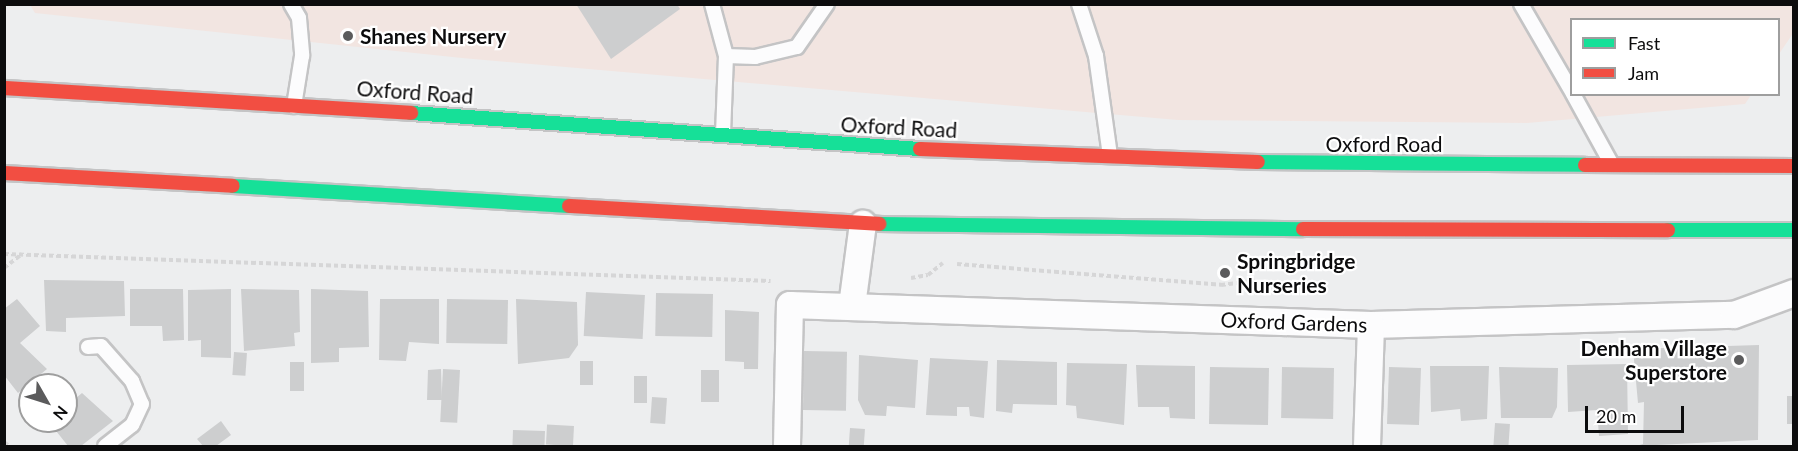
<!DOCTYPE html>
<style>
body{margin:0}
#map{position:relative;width:1798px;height:451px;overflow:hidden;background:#edeeef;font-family:Lato,sans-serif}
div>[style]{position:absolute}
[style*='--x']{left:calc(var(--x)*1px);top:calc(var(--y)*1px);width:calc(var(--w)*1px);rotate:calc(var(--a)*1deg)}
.commercial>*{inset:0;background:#f2e5e1}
.building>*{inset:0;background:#cdcecf;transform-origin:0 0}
.path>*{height:4px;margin-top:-2px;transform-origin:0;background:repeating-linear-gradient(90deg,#d6d6d7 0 4.5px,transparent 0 7.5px)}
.roads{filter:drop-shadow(2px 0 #c4c4c5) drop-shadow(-2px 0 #c4c4c5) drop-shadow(0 2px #c4c4c5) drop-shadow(0 -2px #c4c4c5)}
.lane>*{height:14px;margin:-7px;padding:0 7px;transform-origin:7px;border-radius:7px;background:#fcfcfd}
.street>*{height:26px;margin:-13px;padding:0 13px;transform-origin:13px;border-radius:13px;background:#fcfcfd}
.fast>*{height:14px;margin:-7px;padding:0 7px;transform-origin:7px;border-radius:7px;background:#16e098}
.jam>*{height:14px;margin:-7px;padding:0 7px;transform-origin:7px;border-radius:7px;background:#f24e42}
.dots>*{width:16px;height:16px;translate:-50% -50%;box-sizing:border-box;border:3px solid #fff;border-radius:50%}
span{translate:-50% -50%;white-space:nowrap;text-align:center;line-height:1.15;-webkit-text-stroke:4.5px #fff;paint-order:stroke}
.poi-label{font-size:21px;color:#0c0c0d;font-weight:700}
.left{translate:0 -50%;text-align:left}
.right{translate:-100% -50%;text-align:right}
.street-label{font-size:21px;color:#0c0c0d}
.frame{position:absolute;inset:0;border:6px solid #0c0c0d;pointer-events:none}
.legend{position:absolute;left:1570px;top:18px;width:210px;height:78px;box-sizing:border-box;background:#fff;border:2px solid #9e9e9e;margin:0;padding:8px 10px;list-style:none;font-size:18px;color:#0c0c0d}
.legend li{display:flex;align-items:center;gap:12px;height:30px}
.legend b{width:30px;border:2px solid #9e9e9e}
.north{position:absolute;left:18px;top:373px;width:60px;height:60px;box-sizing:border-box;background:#fff;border:2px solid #9e9e9e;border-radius:50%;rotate:129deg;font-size:16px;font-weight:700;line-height:24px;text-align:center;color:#0c0c0d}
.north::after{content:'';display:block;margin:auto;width:21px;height:27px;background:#5b5b5c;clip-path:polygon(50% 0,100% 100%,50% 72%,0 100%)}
.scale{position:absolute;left:1585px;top:406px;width:99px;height:27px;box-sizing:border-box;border:3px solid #0c0c0d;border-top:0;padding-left:8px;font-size:18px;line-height:21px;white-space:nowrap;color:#0c0c0d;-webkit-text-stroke:4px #fff;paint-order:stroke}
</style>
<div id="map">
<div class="commercial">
<i style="clip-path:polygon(1792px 4px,1794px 32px,1779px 54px,1778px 20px,1572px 20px,1572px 94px,1751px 95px,1745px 104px,1527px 123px,1178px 120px,462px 58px,35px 13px,30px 5px)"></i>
</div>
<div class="building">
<i style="clip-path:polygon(576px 4px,677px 4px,680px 9px,611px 59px)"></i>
<i style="clip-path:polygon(44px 280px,124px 281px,125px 316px,66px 318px,66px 332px,46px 331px)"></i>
<i style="clip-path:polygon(130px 289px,183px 289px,184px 340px,163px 341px,162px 326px,130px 326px)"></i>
<i style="clip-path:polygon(231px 289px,231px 358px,201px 357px,201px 340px,188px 341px,188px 290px)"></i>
<i style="clip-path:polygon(241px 289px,299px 290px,300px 332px,294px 333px,295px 346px,244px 351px)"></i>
<i style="clip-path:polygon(311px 289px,368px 291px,369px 347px,339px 348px,339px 362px,311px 363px)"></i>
<i style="left:586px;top:292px;width:59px;height:44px;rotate:3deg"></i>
<i style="left:656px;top:293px;width:57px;height:43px;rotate:1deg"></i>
<i style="clip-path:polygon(17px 299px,40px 326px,20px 343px,47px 369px,18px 393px,4px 375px,4px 309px)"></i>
<i style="clip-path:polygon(380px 299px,439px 299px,439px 344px,409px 342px,406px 361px,379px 360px)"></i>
<i style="left:447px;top:299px;width:61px;height:44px;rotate:1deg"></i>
<i style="clip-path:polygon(516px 299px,577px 302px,578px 345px,569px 358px,518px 364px)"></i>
<i style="clip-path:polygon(725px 310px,759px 312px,758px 369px,744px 369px,744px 362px,725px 361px)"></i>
<i style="clip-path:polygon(1759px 345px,1758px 440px,1636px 446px,1643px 444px,1644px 402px,1638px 403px,1633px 349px)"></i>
<i style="left:804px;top:351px;width:43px;height:59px;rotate:1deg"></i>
<i style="left:234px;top:352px;width:13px;height:23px;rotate:4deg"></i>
<i style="clip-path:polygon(859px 355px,918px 360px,915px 408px,887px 406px,886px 416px,865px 415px,858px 400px)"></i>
<i style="clip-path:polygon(930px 358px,988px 361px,984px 418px,970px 416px,969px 407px,957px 407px,957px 416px,926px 415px)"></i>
<i style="clip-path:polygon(997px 360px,1057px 362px,1057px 405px,1013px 404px,1012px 413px,996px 411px)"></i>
<i style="left:580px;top:361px;width:13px;height:24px"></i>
<i style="left:290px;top:362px;width:14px;height:29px"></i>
<i style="clip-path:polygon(1067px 363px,1127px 364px,1124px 425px,1077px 418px,1076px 406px,1066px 405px)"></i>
<i style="clip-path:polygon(1627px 364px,1628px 434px,1599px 436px,1597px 410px,1568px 412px,1567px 365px)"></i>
<i style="clip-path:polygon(1136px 365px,1195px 366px,1195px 419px,1170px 418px,1169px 407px,1138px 407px)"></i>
<i style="clip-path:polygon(1430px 366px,1489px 366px,1487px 419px,1461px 421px,1460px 409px,1431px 412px)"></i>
<i style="left:1210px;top:367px;width:59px;height:57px;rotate:1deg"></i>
<i style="left:1282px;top:367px;width:52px;height:51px;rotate:1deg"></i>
<i style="left:1389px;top:367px;width:32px;height:57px;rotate:2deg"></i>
<i style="clip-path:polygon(1499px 367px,1558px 368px,1557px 407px,1552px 418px,1501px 418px)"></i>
<i style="clip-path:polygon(441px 369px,442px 400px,427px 400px,428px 370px)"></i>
<i style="left:443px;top:369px;width:17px;height:53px;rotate:3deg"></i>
<i style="left:701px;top:370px;width:18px;height:32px"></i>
<i style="left:634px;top:376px;width:13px;height:27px"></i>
<i style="clip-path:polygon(82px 393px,113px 421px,81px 446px,68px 446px,49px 422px,44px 426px,41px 421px,66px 421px,66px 397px,70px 403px)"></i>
<i style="left:1787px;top:396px;width:7px;height:28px"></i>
<i style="left:652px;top:397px;width:15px;height:26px;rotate:4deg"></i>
<i style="clip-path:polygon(221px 421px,231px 435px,216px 446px,203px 446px,197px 439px)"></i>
<i style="left:1495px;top:423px;width:15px;height:23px;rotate:4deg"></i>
<i style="left:574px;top:426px;width:20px;height:27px;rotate:93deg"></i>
<i style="left:850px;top:428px;width:15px;height:18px;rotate:4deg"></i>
<i style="left:513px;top:430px;width:32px;height:16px;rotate:2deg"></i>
</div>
<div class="path">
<i style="--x:4;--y:254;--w:767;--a:2.02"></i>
<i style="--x:957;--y:264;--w:265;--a:4.5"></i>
<i style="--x:1221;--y:285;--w:34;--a:-7"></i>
<i style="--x:1255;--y:281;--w:11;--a:80"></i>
<i style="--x:4;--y:268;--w:23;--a:-38"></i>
<i style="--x:911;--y:278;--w:17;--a:-10"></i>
<i style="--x:928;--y:275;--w:19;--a:-39"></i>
<i style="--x:4;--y:442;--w:6;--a:39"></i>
</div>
<div class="roads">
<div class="lane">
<i style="--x:291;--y:4;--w:16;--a:60"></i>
<i style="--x:299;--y:18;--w:38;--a:85"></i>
<i style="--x:302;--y:56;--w:51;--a:99.1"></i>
<i style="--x:712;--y:4;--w:54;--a:74.9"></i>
<i style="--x:726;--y:56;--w:77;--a:92.2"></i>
<i style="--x:1079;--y:4;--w:55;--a:71.9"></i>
<i style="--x:1096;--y:56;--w:101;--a:82"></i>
<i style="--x:1521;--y:4;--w:102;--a:59.9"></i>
<i style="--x:726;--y:56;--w:29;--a:2"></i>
<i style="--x:755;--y:57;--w:43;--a:-13.4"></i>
<i style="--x:797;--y:47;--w:52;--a:-55.1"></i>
<i style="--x:1573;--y:94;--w:81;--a:61.2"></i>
<i style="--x:88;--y:347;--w:13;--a:-4"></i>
<i style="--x:101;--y:346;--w:47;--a:48.5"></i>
<i style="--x:132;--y:381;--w:25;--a:67"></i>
<i style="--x:142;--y:404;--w:23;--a:115"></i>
<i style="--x:132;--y:425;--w:34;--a:142"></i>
</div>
<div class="street">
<i style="--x:852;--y:306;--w:83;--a:-82.4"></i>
<i style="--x:787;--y:446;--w:141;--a:-88.8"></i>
<i style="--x:790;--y:305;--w:581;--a:1.97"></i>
<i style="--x:1371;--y:325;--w:363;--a:-1.6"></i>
<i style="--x:1734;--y:315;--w:64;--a:-20.1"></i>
<i style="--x:1367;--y:446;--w:121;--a:-88.1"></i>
</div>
<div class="fast">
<i style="--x:411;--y:113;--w:510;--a:4.05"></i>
<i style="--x:1258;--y:162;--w:327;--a:0.5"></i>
<i style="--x:233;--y:186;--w:337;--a:3.4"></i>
<i style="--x:879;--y:224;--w:424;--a:0.7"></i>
<i style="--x:1668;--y:230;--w:126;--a:0"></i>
</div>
<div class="jam">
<i style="--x:4;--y:88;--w:408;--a:3.5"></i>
<i style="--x:920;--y:149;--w:338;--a:2.2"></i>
<i style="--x:1585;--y:165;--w:209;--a:0.3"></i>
<i style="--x:4;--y:173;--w:229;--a:3.2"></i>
<i style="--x:569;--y:206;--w:311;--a:3.3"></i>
<i style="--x:1303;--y:229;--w:365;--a:0.2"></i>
</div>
</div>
<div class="dots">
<i style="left:348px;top:36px;background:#5b5b5c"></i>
<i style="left:1225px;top:273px;background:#5b5b5c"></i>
<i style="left:1739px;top:360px;background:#5b5b5c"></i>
</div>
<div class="poi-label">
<span class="left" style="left:360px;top:36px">Shanes Nursery</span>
<span class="left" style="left:1237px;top:273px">Springbridge<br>Nurseries</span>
<span class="right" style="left:1727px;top:360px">Denham Village<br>Superstore</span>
</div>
<div class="street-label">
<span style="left:415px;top:92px;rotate:4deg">Oxford Road</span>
<span style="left:899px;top:127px;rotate:3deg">Oxford Road</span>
<span style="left:1384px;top:144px">Oxford Road</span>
<span style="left:1294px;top:322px;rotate:2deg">Oxford Gardens</span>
</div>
<div class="frame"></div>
<ul class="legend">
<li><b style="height:8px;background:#16e098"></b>Fast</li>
<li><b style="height:8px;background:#f24e42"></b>Jam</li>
</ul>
<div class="north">N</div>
<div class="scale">20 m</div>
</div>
